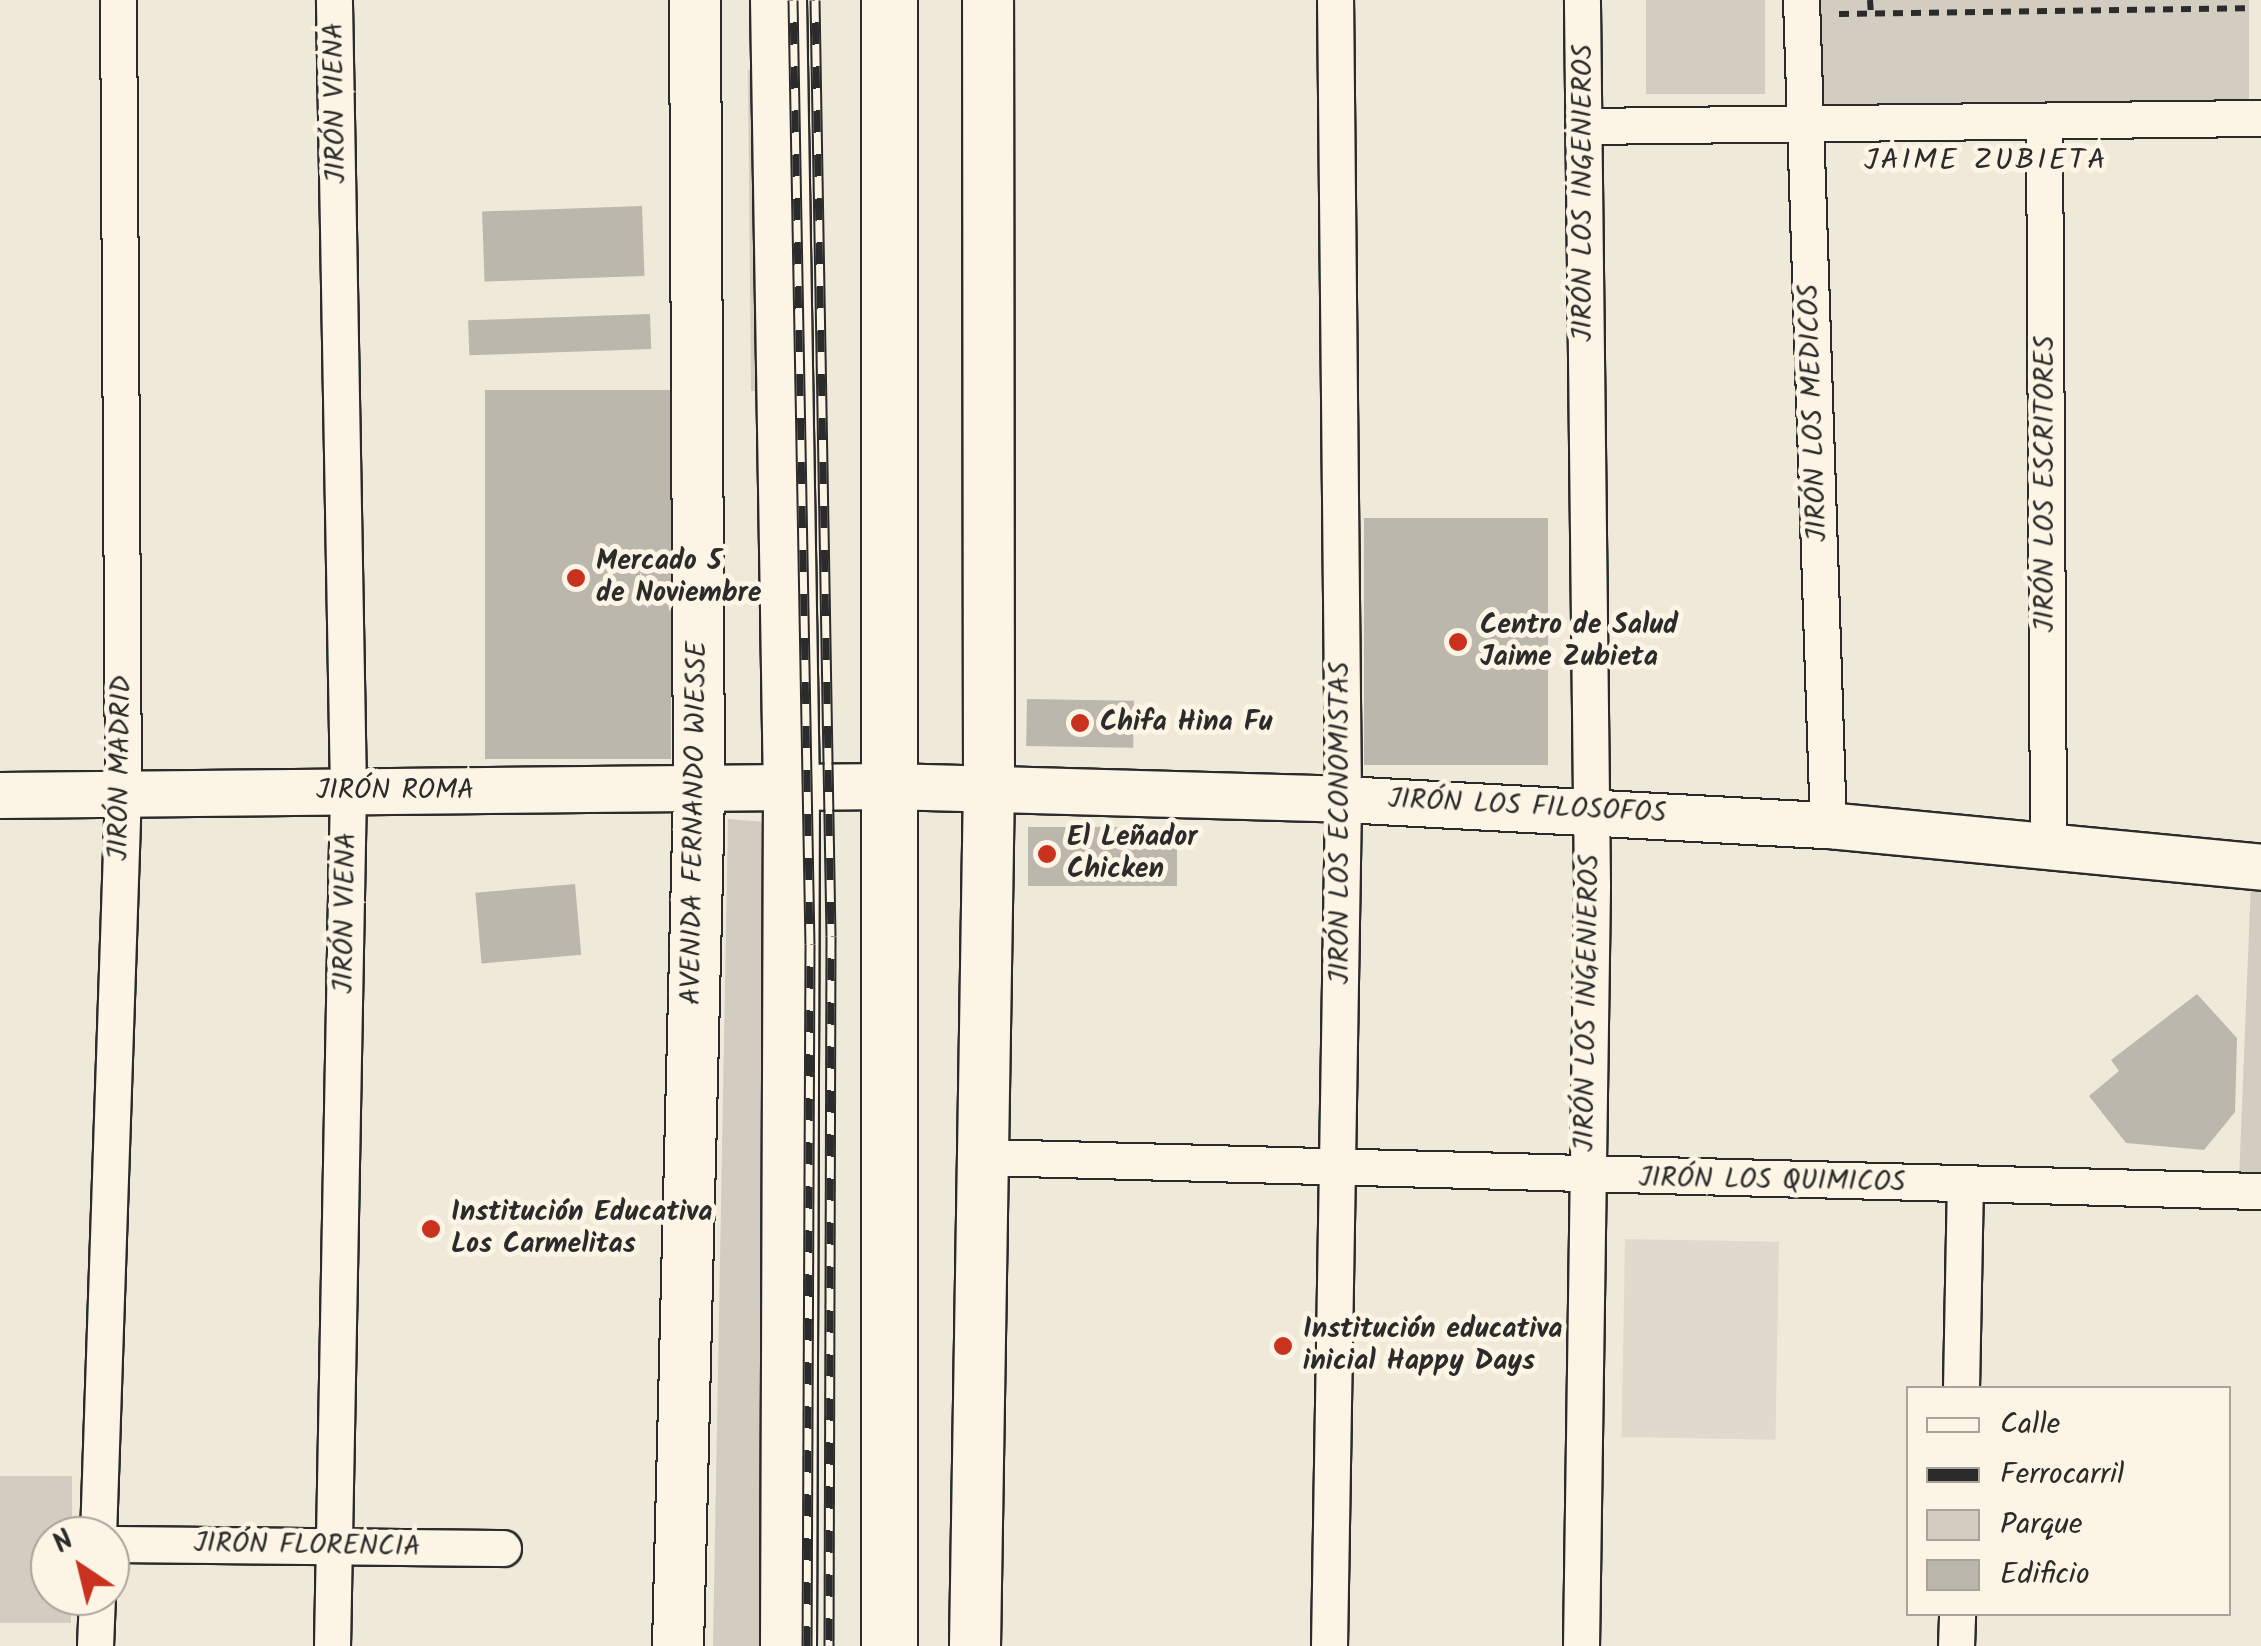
<!DOCTYPE html>
<meta charset="utf-8">
<style>
body{margin:0}
#map{position:relative;width:2261px;height:1646px;overflow:hidden;background:#efe9da;font-family:Kalam,sans-serif}
div>[style]{position:absolute}
[style*='--x']{left:calc(var(--x)*1px);top:calc(var(--y)*1px);width:calc(var(--w)*1px);rotate:calc(var(--a)*1deg)}
.built>*{inset:0;background:#e0dacc;transform-origin:0 0}
.green>*{inset:0;background:#d2cdc0;transform-origin:0 0}
.building>*{inset:0;background:#bcb7ac;transform-origin:0 0}
.path>*{height:6px;margin-top:-3px;transform-origin:0;background:repeating-linear-gradient(90deg,#2b2b2b 0 10px,transparent 0 18px)}
.roads{filter:drop-shadow(2px 0 #2b2b2b) drop-shadow(-2px 0 #2b2b2b) drop-shadow(0 2px #2b2b2b) drop-shadow(0 -2px #2b2b2b)}
.minor>*{height:35px;margin:-17.5px;padding:0 17.5px;transform-origin:17.5px;border-radius:17.5px;background:#fcf5e5}
.tertiary>*{height:45px;margin:-22.5px;padding:0 22.5px;transform-origin:22.5px;border-radius:22.5px;background:#fcf5e5}
.secondary>*{height:50px;margin:-25px;padding:0 25px;transform-origin:25px;border-radius:25px;background:#fcf5e5}
.primary>*{height:55px;margin:-27.5px;padding:0 27.5px;transform-origin:27.5px;border-radius:27.5px;background:#fcf5e5}
.rail>*{height:11px;margin-top:-5.5px;transform-origin:0;background:repeating-linear-gradient(90deg,#fcf5e5 0 22px,#2b2b2b 0 44px);box-sizing:border-box;border-block:2px solid #2b2b2b}
.dots>*{width:28px;height:28px;translate:-50% -50%;box-sizing:border-box;border:5px solid #fcf5e5;border-radius:50%}
span{translate:-50% -50%;white-space:nowrap;text-align:center;line-height:1.15;-webkit-text-stroke:10px #fcf5e5;paint-order:stroke}
.street-label{font-size:28px;color:#2b2b2b}
.poi-label{font-size:28px;color:#2b2b2b;font-weight:700}
.left{translate:0 -50%;text-align:left}
.neighbourhood-label{font-size:30px;color:#2b2b2b;letter-spacing:2.5px}
.legend{position:absolute;left:1906px;top:1386px;width:325px;height:230px;box-sizing:border-box;background:#fcf5e5;border:2px solid #a8a49b;margin:0;padding:12px 18px;list-style:none;font-size:30px;color:#2b2b2b}
.legend li{display:flex;align-items:center;gap:20px;height:50px}
.legend b{width:50px;border:2px solid #a8a49b}
.north{position:absolute;left:30px;top:1516px;width:100px;height:100px;box-sizing:border-box;background:#fcf5e5;border:2px solid #a8a49b;border-radius:50%;rotate:325deg;font-size:28px;font-weight:700;line-height:40px;text-align:center;color:#2b2b2b}
.north::after{content:'';display:block;margin:auto;width:35px;height:45px;background:#c8321e;clip-path:polygon(50% 0,100% 100%,50% 72%,0 100%)}
</style>
<div id="map">
<div class="built">
<i style="left:1625px;top:1239px;width:154px;height:198px;rotate:1deg"></i>
</div>
<div class="green">
<i style="left:1646px;top:0;width:119px;height:94px"></i>
<i style="left:1819px;top:0;width:430px;height:113px"></i>
<i style="clip-path:polygon(748px 70px,768px 70px,768px 391px,751px 391px)"></i>
<i style="clip-path:polygon(728px 819px,781px 823px,783px 1646px,713px 1646px)"></i>
<i style="clip-path:polygon(2251px 882px,2261px 883px,2261px 1181px,2239px 1180px)"></i>
<i style="clip-path:polygon(0 1476px,72px 1476px,72px 1536px,50px 1536px,50px 1596px,71px 1596px,71px 1623px,0 1623px)"></i>
</div>
<div class="building">
<i style="left:642px;top:206px;width:70px;height:160px;rotate:88deg"></i>
<i style="left:650px;top:314px;width:35px;height:182px;rotate:88deg"></i>
<i style="left:671px;top:390px;width:369px;height:186px;rotate:90deg"></i>
<i style="left:1364px;top:518px;width:184px;height:247px"></i>
<i style="left:1027px;top:699px;width:107px;height:47px;rotate:1deg"></i>
<i style="left:1177px;top:827px;width:59px;height:149px;rotate:90deg"></i>
<i style="left:575px;top:884px;width:71px;height:100px;rotate:85deg"></i>
<i style="clip-path:polygon(2197px 994px,2237px 1038px,2235px 1112px,2204px 1150px,2126px 1143px,2089px 1096px,2119px 1071px,2111px 1060px)"></i>
</div>
<div class="path">
<i style="--x:1870;--y:0;--w:13;--a:86"></i>
<i style="--x:1839;--y:14;--w:406;--a:-0.8"></i>
</div>
<div class="roads">
<div class="minor">
<i style="--x:1801;--y:0;--w:825;--a:88.13"></i>
<i style="--x:2044;--y:121;--w:725;--a:89.68"></i>
<i style="--x:1584;--y:126;--w:677;--a:-0.68"></i>
<i style="--x:984;--y:1157;--w:1277;--a:1.53"></i>
<i style="--x:1961;--y:1388;--w:202;--a:-88.9"></i>
<i style="--x:98;--y:1536;--w:744;--a:-88.08"></i>
<i style="--x:123;--y:792;--w:792;--a:-90.36"></i>
<i style="--x:110;--y:1544;--w:393;--a:0.6"></i>
<i style="--x:95;--y:1646;--w:50;--a:-87.7"></i>
<i style="--x:332;--y:1646;--w:856;--a:-88.93"></i>
<i style="--x:348;--y:790;--w:790;--a:-91.02"></i>
<i style="--x:1329;--y:1646;--w:847;--a:-89.05"></i>
<i style="--x:1343;--y:799;--w:799;--a:-90.57"></i>
<i style="--x:1581;--y:1646;--w:760;--a:-89.17"></i>
<i style="--x:1592;--y:886;--w:886;--a:-90.65"></i>
<i style="--x:1956;--y:1646;--w:32;--a:-88"></i>
</div>
<div class="tertiary">
<i style="--x:0;--y:795;--w:889;--a:-0.58"></i>
<i style="--x:889;--y:786;--w:454;--a:1.6"></i>
<i style="--x:1343;--y:799;--w:486;--a:3.1"></i>
<i style="--x:1828;--y:825;--w:435;--a:5.5"></i>
</div>
<div class="secondary">
<i style="--x:678;--y:1646;--w:854;--a:-88.59"></i>
<i style="--x:699;--y:792;--w:792;--a:-90.29"></i>
<i style="--x:975;--y:1646;--w:858;--a:-89.07"></i>
<i style="--x:989;--y:788;--w:788;--a:-90.07"></i>
</div>
<div class="primary">
<i style="--x:778;--y:0;--w:790;--a:89.06"></i>
<i style="--x:791;--y:790;--w:856;--a:90.2"></i>
<i style="--x:889;--y:1646;--w:1646;--a:-90"></i>
</div>
</div>
<div class="rail">
<i style="--x:793;--y:0;--w:944;--a:88.97"></i>
<i style="--x:810;--y:944;--w:702;--a:90.24"></i>
<i style="--x:815;--y:0;--w:936;--a:89.02"></i>
<i style="--x:831;--y:936;--w:710;--a:90.16"></i>
</div>
<div class="dots">
<i style="left:576px;top:578px;background:#c8321e"></i>
<i style="left:1458px;top:642px;background:#c8321e"></i>
<i style="left:1080px;top:723px;background:#c8321e"></i>
<i style="left:1047px;top:854px;background:#c8321e"></i>
<i style="left:431px;top:1229px;background:#c8321e"></i>
<i style="left:1283px;top:1346px;background:#c8321e"></i>
</div>
<div class="street-label">
<span style="left:336px;top:103px;rotate:-91deg">JIRÓN VIENA</span>
<span style="left:1584px;top:193px;rotate:-90deg">JIRÓN LOS INGENIEROS</span>
<span style="left:1814px;top:413px;rotate:-92deg">JIRÓN LOS MEDICOS</span>
<span style="left:2046px;top:484px;rotate:-90deg">JIRÓN LOS ESCRITORES</span>
<span style="left:121px;top:768px;rotate:-89deg">JIRÓN MADRID</span>
<span style="left:395px;top:791px">JIRÓN ROMA</span>
<span style="left:1527px;top:807px;rotate:3deg">JIRÓN LOS FILOSOFOS</span>
<span style="left:695px;top:823px;rotate:-89deg">AVENIDA FERNANDO WIESSE</span>
<span style="left:1341px;top:823px;rotate:-90deg">JIRÓN LOS ECONOMISTAS</span>
<span style="left:346px;top:913px;rotate:-89deg">JIRÓN VIENA</span>
<span style="left:1588px;top:1003px;rotate:-89deg">JIRÓN LOS INGENIEROS</span>
<span style="left:1772px;top:1181px;rotate:1deg">JIRÓN LOS QUIMICOS</span>
<span style="left:307px;top:1546px;rotate:1deg">JIRÓN FLORENCIA</span>
</div>
<div class="poi-label">
<span class="left" style="left:596px;top:578px">Mercado 5<br>de Noviembre</span>
<span class="left" style="left:1480px;top:642px">Centro de Salud<br>Jaime Zubieta</span>
<span class="left" style="left:1100px;top:723px">Chifa Hina Fu</span>
<span class="left" style="left:1067px;top:854px">El Leñador<br>Chicken</span>
<span class="left" style="left:451px;top:1229px">Institución Educativa<br>Los Carmelitas</span>
<span class="left" style="left:1303px;top:1346px">Institución educativa<br>inicial Happy Days</span>
</div>
<div class="neighbourhood-label">
<span style="left:1986px;top:161px">JAIME ZUBIETA</span>
</div>
<ul class="legend">
<li><b style="height:12px;background:#fcf5e5"></b>Calle</li>
<li><b style="height:12px;background:#2b2b2b"></b>Ferrocarril</li>
<li><b style="height:28px;background:#d2cdc0"></b>Parque</li>
<li><b style="height:28px;background:#bcb7ac"></b>Edificio</li>
</ul>
<div class="north">N</div>
</div>
